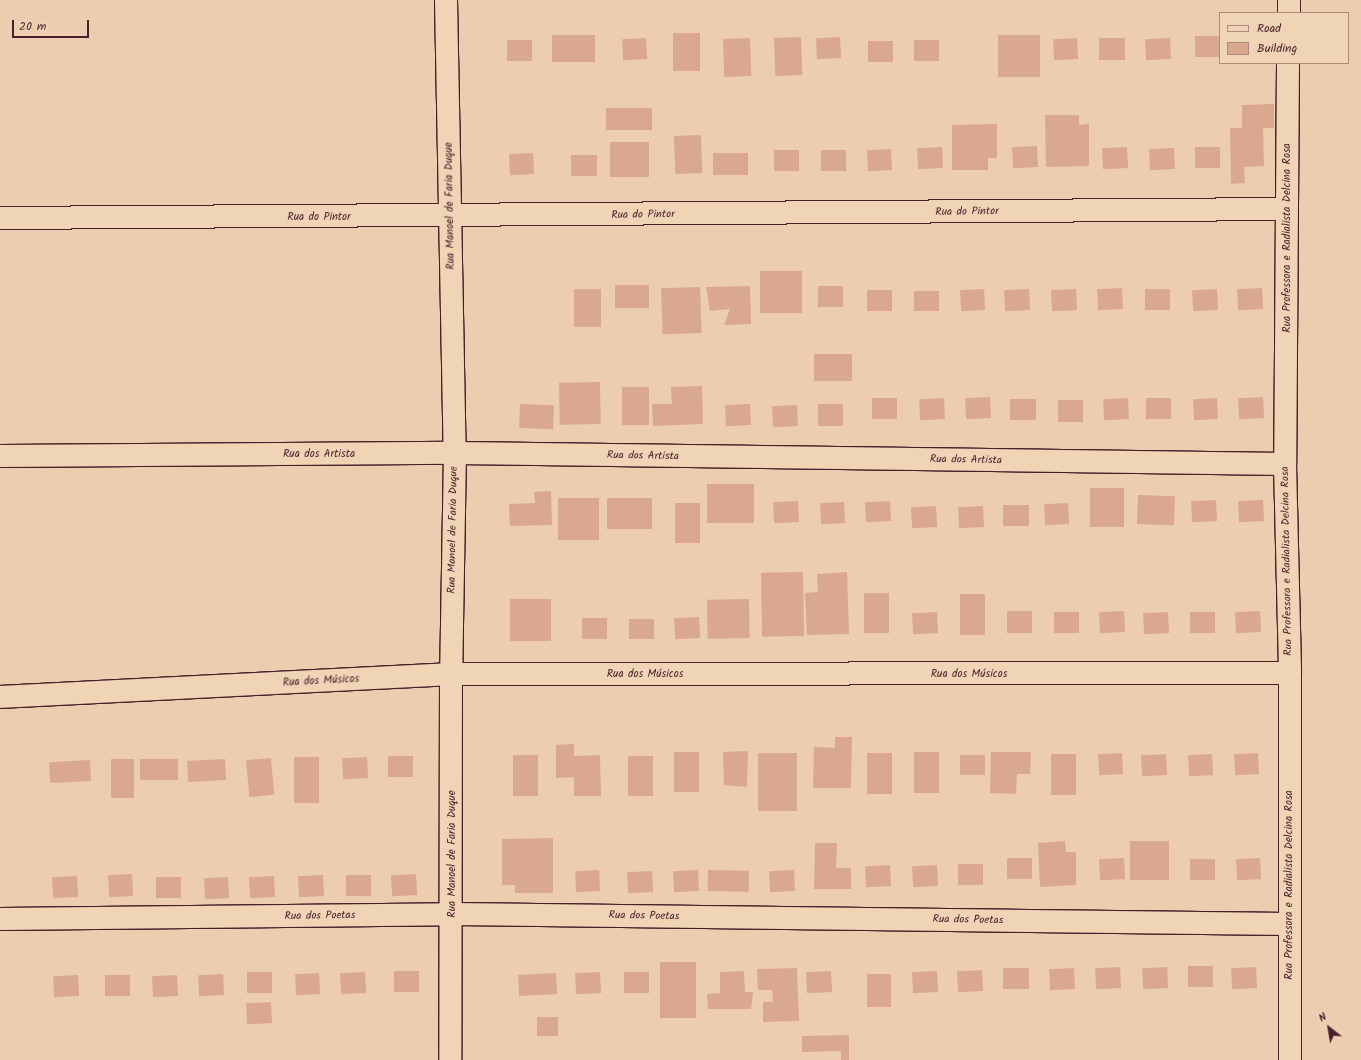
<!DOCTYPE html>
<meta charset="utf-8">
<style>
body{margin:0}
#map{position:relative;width:1361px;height:1060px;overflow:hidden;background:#edcdaf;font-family:Kalam,sans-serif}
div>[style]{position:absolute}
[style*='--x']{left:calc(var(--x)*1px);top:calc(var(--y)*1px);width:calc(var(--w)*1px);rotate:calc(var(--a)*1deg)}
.building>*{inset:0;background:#daa88f;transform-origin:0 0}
.roads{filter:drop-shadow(1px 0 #4a1f2b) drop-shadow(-1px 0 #4a1f2b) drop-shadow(0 1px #4a1f2b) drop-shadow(0 -1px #4a1f2b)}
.minor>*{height:22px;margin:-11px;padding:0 11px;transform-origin:11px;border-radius:11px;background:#efd4b6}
span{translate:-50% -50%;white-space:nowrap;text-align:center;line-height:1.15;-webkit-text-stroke:4px #efd4b6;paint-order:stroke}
.street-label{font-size:11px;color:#4a1f2b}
.legend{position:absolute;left:1219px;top:12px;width:130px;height:52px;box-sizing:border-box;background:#efd4b6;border:1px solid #ad8c7e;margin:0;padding:5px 7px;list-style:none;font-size:12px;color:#4a1f2b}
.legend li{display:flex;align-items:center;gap:8px;height:20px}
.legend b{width:20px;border:1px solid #ad8c7e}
.north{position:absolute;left:1309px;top:1008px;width:40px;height:40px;-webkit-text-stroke:3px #efd4b6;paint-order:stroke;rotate:329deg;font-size:11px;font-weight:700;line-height:16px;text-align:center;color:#4a1f2b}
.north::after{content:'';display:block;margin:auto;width:14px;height:18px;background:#4a1f2b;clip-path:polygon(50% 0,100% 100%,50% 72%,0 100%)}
.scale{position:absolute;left:12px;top:20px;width:77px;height:18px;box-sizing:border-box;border:2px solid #4a1f2b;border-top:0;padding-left:5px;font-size:12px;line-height:14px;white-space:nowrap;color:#4a1f2b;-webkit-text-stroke:3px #efd4b6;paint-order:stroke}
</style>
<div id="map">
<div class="building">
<i style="left:700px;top:33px;width:38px;height:27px;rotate:90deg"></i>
<i style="left:595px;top:35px;width:27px;height:43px;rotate:90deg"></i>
<i style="left:998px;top:35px;width:42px;height:42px"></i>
<i style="left:1220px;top:36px;width:21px;height:25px;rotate:90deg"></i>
<i style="left:801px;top:37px;width:38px;height:27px;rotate:88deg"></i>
<i style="left:840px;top:37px;width:21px;height:24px;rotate:87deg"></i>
<i style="left:646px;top:38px;width:21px;height:24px;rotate:87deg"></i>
<i style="left:750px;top:38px;width:38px;height:27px;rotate:88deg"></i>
<i style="left:1077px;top:38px;width:21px;height:24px;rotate:87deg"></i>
<i style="left:1125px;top:38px;width:22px;height:26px;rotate:90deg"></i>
<i style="left:1170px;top:38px;width:21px;height:25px;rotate:87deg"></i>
<i style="left:507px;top:40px;width:25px;height:21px"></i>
<i style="left:939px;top:40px;width:21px;height:25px;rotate:90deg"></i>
<i style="left:893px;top:41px;width:21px;height:25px;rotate:90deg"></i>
<i style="clip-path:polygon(1274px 104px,1274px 128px,1263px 128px,1264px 166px,1244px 167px,1245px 183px,1231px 184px,1230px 128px,1242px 128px,1242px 105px)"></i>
<i style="left:652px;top:108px;width:22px;height:46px;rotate:90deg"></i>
<i style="clip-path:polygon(1045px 115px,1079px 115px,1079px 125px,1089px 124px,1089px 166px,1046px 167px)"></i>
<i style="clip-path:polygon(997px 124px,997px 158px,988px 158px,988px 170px,952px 170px,952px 125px)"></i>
<i style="left:701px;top:135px;width:38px;height:27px;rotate:88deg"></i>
<i style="left:610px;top:142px;width:39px;height:35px"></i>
<i style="left:1037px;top:146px;width:21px;height:25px;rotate:87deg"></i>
<i style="left:942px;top:147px;width:21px;height:25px;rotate:87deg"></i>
<i style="left:1127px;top:147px;width:21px;height:25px;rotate:87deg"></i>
<i style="left:1220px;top:147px;width:21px;height:25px;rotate:90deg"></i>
<i style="left:1174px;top:148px;width:21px;height:25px;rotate:87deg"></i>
<i style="left:891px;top:149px;width:21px;height:24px;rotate:87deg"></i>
<i style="left:799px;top:150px;width:21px;height:25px;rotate:90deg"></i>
<i style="left:846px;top:150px;width:21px;height:25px;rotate:90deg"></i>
<i style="left:533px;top:153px;width:21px;height:24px;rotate:87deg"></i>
<i style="left:713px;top:153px;width:35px;height:22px"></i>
<i style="left:597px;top:155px;width:21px;height:26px;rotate:90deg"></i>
<i style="left:760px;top:271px;width:42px;height:42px"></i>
<i style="left:615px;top:285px;width:34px;height:23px"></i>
<i style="clip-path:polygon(750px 286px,751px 324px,724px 325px,730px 309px,710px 311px,706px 287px)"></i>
<i style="left:843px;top:286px;width:21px;height:25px;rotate:90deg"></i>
<i style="left:700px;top:287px;width:46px;height:39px;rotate:88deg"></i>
<i style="left:1122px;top:288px;width:21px;height:25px;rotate:87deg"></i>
<i style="left:1262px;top:288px;width:21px;height:25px;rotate:87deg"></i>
<i style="left:574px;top:289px;width:27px;height:38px"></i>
<i style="left:984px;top:289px;width:21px;height:24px;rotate:87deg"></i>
<i style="left:1029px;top:289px;width:21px;height:25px;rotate:87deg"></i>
<i style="left:1076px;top:289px;width:21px;height:25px;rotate:87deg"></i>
<i style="left:1170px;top:289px;width:21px;height:25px;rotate:90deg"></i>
<i style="left:1217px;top:289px;width:21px;height:25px;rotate:87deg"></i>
<i style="left:892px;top:290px;width:21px;height:25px;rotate:90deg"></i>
<i style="left:939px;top:291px;width:20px;height:25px;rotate:90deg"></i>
<i style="left:852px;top:354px;width:27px;height:38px;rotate:90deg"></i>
<i style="left:600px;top:382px;width:42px;height:41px;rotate:89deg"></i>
<i style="clip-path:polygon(702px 386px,703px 424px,653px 426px,652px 404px,672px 404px,671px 387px)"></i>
<i style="left:649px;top:387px;width:38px;height:27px;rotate:90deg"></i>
<i style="left:990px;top:397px;width:21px;height:25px;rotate:87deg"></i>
<i style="left:1263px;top:397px;width:21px;height:25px;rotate:87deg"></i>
<i style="left:872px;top:398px;width:25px;height:21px"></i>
<i style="left:944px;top:398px;width:21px;height:25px;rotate:87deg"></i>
<i style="left:1128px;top:398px;width:21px;height:25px;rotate:87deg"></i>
<i style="left:1146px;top:398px;width:25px;height:21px"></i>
<i style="left:1217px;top:398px;width:21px;height:24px;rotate:87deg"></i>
<i style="left:1036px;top:399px;width:21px;height:26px;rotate:90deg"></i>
<i style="left:1058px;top:400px;width:25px;height:22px"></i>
<i style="left:520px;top:404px;width:34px;height:24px;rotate:2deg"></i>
<i style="left:750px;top:404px;width:21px;height:25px;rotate:87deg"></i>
<i style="left:818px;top:404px;width:25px;height:22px"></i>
<i style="left:797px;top:405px;width:21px;height:25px;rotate:87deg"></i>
<i style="left:707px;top:484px;width:47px;height:39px"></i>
<i style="left:1090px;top:488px;width:34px;height:39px"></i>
<i style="clip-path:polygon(551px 491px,552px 525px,510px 526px,509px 504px,535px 503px,534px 492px)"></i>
<i style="left:1138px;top:495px;width:37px;height:29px;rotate:2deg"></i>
<i style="left:558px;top:498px;width:41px;height:42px"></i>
<i style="left:652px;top:498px;width:31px;height:45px;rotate:90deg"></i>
<i style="left:1216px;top:500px;width:21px;height:25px;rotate:87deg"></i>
<i style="left:1263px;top:500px;width:21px;height:25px;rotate:87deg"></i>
<i style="left:798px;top:501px;width:21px;height:25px;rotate:87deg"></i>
<i style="left:890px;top:501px;width:20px;height:25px;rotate:87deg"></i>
<i style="left:844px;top:502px;width:21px;height:24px;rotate:87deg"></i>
<i style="left:675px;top:503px;width:25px;height:40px"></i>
<i style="left:1068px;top:503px;width:21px;height:24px;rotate:87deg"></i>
<i style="left:1029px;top:505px;width:21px;height:26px;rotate:90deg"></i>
<i style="left:936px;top:506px;width:21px;height:25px;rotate:87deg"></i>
<i style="left:983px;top:506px;width:21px;height:25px;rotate:87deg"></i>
<i style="left:803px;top:572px;width:64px;height:42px;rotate:89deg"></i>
<i style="clip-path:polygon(847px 572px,849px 634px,807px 635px,805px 593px,818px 592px,817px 574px)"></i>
<i style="left:864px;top:593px;width:25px;height:40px"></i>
<i style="left:960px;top:594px;width:25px;height:41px"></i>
<i style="left:510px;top:599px;width:41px;height:42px"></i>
<i style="left:749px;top:599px;width:39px;height:42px;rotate:89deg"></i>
<i style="left:1032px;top:611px;width:22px;height:25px;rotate:90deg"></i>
<i style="left:1124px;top:611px;width:21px;height:25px;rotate:87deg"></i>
<i style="left:1260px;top:611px;width:21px;height:25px;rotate:87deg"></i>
<i style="left:937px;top:612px;width:21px;height:25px;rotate:87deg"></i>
<i style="left:1079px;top:612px;width:21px;height:25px;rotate:90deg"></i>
<i style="left:1168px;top:612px;width:21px;height:25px;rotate:87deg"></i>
<i style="left:1215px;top:612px;width:21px;height:25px;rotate:90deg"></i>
<i style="left:699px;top:617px;width:21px;height:25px;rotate:87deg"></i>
<i style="left:607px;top:618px;width:21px;height:25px;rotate:90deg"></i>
<i style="left:654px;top:619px;width:20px;height:25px;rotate:90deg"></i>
<i style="clip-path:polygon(835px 737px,852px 737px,851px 788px,813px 788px,814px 747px,835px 748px)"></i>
<i style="clip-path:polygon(574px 744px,574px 756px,600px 755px,601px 796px,574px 796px,574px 777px,556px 778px,556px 745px)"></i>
<i style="clip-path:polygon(748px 751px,747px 787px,724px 785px,723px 752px)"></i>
<i style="left:674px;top:752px;width:25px;height:40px"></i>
<i style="left:914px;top:752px;width:25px;height:41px"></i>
<i style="clip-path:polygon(991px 752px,1031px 752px,1030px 774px,1017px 774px,1016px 794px,990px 793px)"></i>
<i style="left:758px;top:753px;width:39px;height:58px"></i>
<i style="left:867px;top:753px;width:25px;height:41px"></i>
<i style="left:1122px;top:753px;width:21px;height:24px;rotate:87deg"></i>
<i style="left:1258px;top:753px;width:21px;height:24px;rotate:87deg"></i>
<i style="left:1076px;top:754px;width:41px;height:25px;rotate:90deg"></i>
<i style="left:1166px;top:754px;width:21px;height:25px;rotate:87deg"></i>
<i style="left:1212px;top:754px;width:21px;height:24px;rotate:87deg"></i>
<i style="left:513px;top:755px;width:25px;height:41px"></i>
<i style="left:985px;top:755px;width:20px;height:25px;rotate:90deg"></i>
<i style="left:413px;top:756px;width:21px;height:25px;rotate:90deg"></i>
<i style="left:628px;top:756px;width:25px;height:40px"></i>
<i style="left:294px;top:757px;width:25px;height:46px"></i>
<i style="left:367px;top:757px;width:21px;height:25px;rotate:87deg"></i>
<i style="left:271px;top:758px;width:37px;height:25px;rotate:85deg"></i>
<i style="left:111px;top:759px;width:23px;height:39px"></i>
<i style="left:140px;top:759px;width:38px;height:21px"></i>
<i style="left:225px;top:759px;width:21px;height:38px;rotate:87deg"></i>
<i style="left:90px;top:760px;width:21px;height:41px;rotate:87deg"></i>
<i style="clip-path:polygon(553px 838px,553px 893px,515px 893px,515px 885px,502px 885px,502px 839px)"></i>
<i style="clip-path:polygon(1065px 841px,1066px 852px,1076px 852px,1076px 885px,1040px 887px,1038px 843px)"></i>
<i style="left:1130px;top:841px;width:39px;height:39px"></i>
<i style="clip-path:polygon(815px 843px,837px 843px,836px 868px,851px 868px,851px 889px,814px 889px)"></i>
<i style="left:1032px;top:858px;width:21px;height:25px;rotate:90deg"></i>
<i style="left:1124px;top:858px;width:21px;height:25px;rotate:87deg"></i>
<i style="left:1260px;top:858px;width:21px;height:24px;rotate:87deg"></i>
<i style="left:1215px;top:859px;width:21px;height:25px;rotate:90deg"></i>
<i style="left:983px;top:864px;width:21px;height:25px;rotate:90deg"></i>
<i style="left:890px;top:865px;width:21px;height:25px;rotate:87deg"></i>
<i style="left:937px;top:865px;width:21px;height:25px;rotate:87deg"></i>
<i style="left:599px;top:870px;width:21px;height:24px;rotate:87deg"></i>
<i style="left:698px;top:870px;width:21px;height:25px;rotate:87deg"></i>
<i style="left:708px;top:870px;width:41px;height:21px;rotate:1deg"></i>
<i style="left:794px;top:870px;width:21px;height:25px;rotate:87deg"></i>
<i style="left:652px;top:871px;width:21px;height:25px;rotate:87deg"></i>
<i style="left:132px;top:874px;width:22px;height:24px;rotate:87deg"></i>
<i style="left:416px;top:874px;width:21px;height:25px;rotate:87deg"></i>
<i style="left:323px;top:875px;width:21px;height:25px;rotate:87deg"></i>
<i style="left:371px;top:875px;width:21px;height:25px;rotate:90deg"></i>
<i style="left:77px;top:876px;width:21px;height:25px;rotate:87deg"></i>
<i style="left:274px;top:876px;width:21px;height:25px;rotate:87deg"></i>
<i style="left:181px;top:877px;width:21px;height:25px;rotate:90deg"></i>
<i style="left:228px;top:877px;width:21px;height:24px;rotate:87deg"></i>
<i style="left:660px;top:962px;width:36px;height:56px"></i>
<i style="left:1213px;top:966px;width:21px;height:25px;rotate:90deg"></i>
<i style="left:1120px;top:967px;width:21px;height:25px;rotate:87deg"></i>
<i style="left:1167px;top:967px;width:21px;height:25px;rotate:87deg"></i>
<i style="left:1256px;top:967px;width:21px;height:25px;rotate:87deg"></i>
<i style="clip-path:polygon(797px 968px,799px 1021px,763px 1022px,763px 1002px,773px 1002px,772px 990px,758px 990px,757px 969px)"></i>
<i style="left:1029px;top:968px;width:21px;height:26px;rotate:90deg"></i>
<i style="left:1074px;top:968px;width:21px;height:25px;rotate:87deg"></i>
<i style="left:982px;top:970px;width:21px;height:25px;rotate:87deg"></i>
<i style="left:419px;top:971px;width:21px;height:25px;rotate:90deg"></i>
<i style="clip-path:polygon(744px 971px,745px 992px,753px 992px,751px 1009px,708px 1009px,707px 994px,720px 993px,720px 972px)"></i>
<i style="left:831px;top:971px;width:21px;height:25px;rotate:87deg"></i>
<i style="left:937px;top:971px;width:21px;height:25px;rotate:87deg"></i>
<i style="left:272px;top:972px;width:21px;height:25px;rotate:90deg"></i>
<i style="left:365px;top:972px;width:21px;height:25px;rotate:87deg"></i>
<i style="left:600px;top:972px;width:21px;height:25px;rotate:87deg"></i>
<i style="left:649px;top:972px;width:21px;height:25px;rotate:90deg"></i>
<i style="left:319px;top:973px;width:21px;height:24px;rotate:87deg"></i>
<i style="left:556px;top:973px;width:21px;height:38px;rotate:87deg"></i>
<i style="left:223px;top:974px;width:21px;height:25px;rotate:87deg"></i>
<i style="left:867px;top:974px;width:24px;height:33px"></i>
<i style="left:78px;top:975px;width:21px;height:25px;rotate:87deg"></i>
<i style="left:130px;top:975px;width:21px;height:25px;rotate:90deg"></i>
<i style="left:177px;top:975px;width:21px;height:25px;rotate:87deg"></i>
<i style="left:271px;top:1002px;width:21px;height:25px;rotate:87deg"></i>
<i style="left:558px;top:1017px;width:19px;height:21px;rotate:90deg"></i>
<i style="clip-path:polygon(849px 1035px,849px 1060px,841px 1060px,841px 1051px,802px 1052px,802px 1036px)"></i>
</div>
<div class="roads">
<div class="minor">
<i style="--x:446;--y:0;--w:453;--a:88.9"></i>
<i style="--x:455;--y:453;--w:221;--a:91"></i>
<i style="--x:451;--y:674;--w:386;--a:90.1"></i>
<i style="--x:1289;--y:13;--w:13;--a:-90"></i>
<i style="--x:1288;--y:63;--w:401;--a:90.4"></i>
<i style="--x:1285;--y:464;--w:209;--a:88.6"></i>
<i style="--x:1290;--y:673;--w:387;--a:90"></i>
<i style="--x:0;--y:218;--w:1286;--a:-0.4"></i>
<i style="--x:0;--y:456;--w:455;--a:-0.4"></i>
<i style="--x:455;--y:453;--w:830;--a:0.76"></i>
<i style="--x:0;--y:697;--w:452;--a:-2.9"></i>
<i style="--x:451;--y:674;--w:839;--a:-0.07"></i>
<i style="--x:0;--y:919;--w:452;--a:-0.6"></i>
<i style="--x:452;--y:914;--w:836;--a:0.69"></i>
</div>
</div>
<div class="street-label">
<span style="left:450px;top:206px;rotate:-91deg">Rua Manoel de Faria Duque</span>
<span style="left:967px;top:212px;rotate:-1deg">Rua do Pintor</span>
<span style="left:643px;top:215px;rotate:-1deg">Rua do Pintor</span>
<span style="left:319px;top:217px">Rua do Pintor</span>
<span style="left:1287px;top:238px;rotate:-90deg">Rua Professora e Radialista Delcina Rosa</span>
<span style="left:319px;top:454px">Rua dos Artista</span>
<span style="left:643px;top:456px;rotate:1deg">Rua dos Artista</span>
<span style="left:966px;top:460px;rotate:1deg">Rua dos Artista</span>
<span style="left:453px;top:530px;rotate:-89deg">Rua Manoel de Faria Duque</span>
<span style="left:1287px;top:561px;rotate:-91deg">Rua Professora e Radialista Delcina Rosa</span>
<span style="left:645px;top:674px">Rua dos Músicos</span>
<span style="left:969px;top:674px">Rua dos Músicos</span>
<span style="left:321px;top:681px;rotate:-3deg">Rua dos Músicos</span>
<span style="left:452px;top:854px;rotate:-90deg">Rua Manoel de Faria Duque</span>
<span style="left:1289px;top:885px;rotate:-90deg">Rua Professora e Radialista Delcina Rosa</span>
<span style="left:320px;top:916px;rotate:-1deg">Rua dos Poetas</span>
<span style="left:644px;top:916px;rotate:1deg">Rua dos Poetas</span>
<span style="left:968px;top:920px;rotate:1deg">Rua dos Poetas</span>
</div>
<ul class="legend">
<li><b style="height:5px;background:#efd4b6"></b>Road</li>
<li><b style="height:11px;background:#daa88f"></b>Building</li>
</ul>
<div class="north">N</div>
<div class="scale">20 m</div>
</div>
